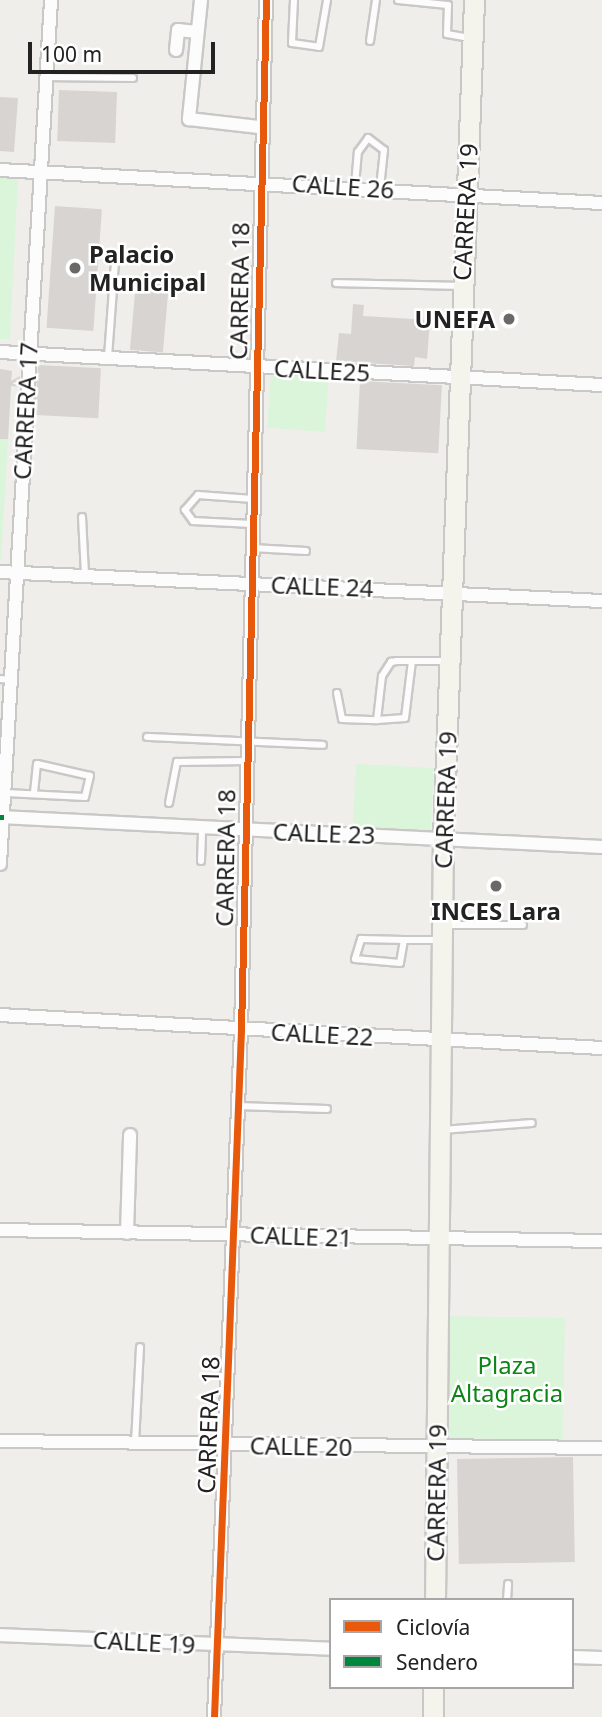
<!DOCTYPE html>
<meta charset="utf-8">
<style>
body{margin:0}
#map{position:relative;width:602px;height:1717px;overflow:hidden;background:#f0eeeb;font-family:"Noto Sans",sans-serif}
div>[style]{position:absolute}
[style*='--x']{left:calc(var(--x)*1px);top:calc(var(--y)*1px);width:calc(var(--w)*1px);rotate:calc(var(--a)*1deg)}
.park>*{inset:0;background:#daf5da;transform-origin:0 0}
.building>*{inset:0;background:#d7d4d2;transform-origin:0 0}
.roads{filter:drop-shadow(2px 0 #c9c8c7) drop-shadow(-2px 0 #c9c8c7) drop-shadow(0 2px #c9c8c7) drop-shadow(0 -2px #c9c8c7)}
.lane>*{height:6px;margin:-3px;padding:0 3px;transform-origin:3px;border-radius:3px;background:#fdfcfc}
.street>*{height:12px;margin:-6px;padding:0 6px;transform-origin:6px;border-radius:6px;background:#fdfcfc}
.secondary>*{height:19px;margin:-9.5px;padding:0 9.5px;transform-origin:9.5px;border-radius:9.5px;background:#f4f4ed}
.quiet>*{height:5px;margin-top:-2.5px;transform-origin:0;background:repeating-linear-gradient(90deg,#00873e 0 10px,transparent 0 15px)}
.cycleway>*{height:7px;margin:-3.5px;padding:0 3.5px;transform-origin:3.5px;border-radius:3.5px;background:#e8590c}
.dots>*{width:19px;height:19px;translate:-50% -50%;box-sizing:border-box;border:4px solid #fff;border-radius:50%}
span{translate:-50% -50%;white-space:nowrap;text-align:center;line-height:1.15;-webkit-text-stroke:5px #fff;paint-order:stroke}
.street-label{font-size:24px;color:#222}
.poi-label{font-size:24px;color:#222;font-weight:700}
.left{translate:0 -50%;text-align:left}
.right{translate:-100% -50%;text-align:right}
.park-label{font-size:24px;color:#0c8416}
.legend{position:absolute;left:329px;top:1598px;width:245px;height:91px;box-sizing:border-box;background:#fff;border:2px solid #a7a7a7;margin:0;padding:9px 12px;list-style:none;font-size:21px;color:#222}
.legend li{display:flex;align-items:center;gap:14px;height:35px}
.legend b{width:35px;border:2px solid #a7a7a7}
.scale{position:absolute;left:28px;top:42px;width:187px;height:32px;box-sizing:border-box;border:4px solid #222;border-top:0;padding-left:9px;font-size:21px;line-height:24px;white-space:nowrap;color:#222;-webkit-text-stroke:5px #fff;paint-order:stroke}
</style>
<div id="map">
<div class="park">
<i style="clip-path:polygon(0 178px,18px 179px,10px 339px,0 339px)"></i>
<i style="clip-path:polygon(0 369px,12px 371px,1px 560px,0 560px)"></i>
<i style="left:271px;top:372px;width:58px;height:56px;rotate:4deg"></i>
<i style="left:356px;top:764px;width:78px;height:66px;rotate:3deg"></i>
<i style="left:449px;top:1316px;width:116px;height:122px;rotate:1deg"></i>
</div>
<div class="building">
<i style="left:59px;top:90px;width:58px;height:51px;rotate:2deg"></i>
<i style="clip-path:polygon(0 97px,18px 98px,14px 152px,0 151px)"></i>
<i style="left:55px;top:206px;width:47px;height:122px;rotate:4deg"></i>
<i style="left:136px;top:281px;width:33px;height:69px;rotate:5deg"></i>
<i style="clip-path:polygon(353px 304px,364px 305px,363px 316px,430px 320px,427px 359px,415px 357px,414px 366px,336px 361px,339px 333px,351px 334px)"></i>
<i style="left:38px;top:365px;width:63px;height:50px;rotate:3deg"></i>
<i style="clip-path:polygon(0 369px,12px 371px,11px 381px,20px 376px,19px 387px,11px 386px,8px 439px,0 439px)"></i>
<i style="left:360px;top:381px;width:82px;height:68px;rotate:3deg"></i>
<i style="left:573px;top:1457px;width:105px;height:116px;rotate:89deg"></i>
</div>
<div class="roads">
<div class="lane">
<i style="--x:294;--y:0;--w:43;--a:92.7"></i>
<i style="--x:292;--y:43;--w:27;--a:8"></i>
<i style="--x:319;--y:47;--w:48;--a:-80.3"></i>
<i style="--x:398;--y:0;--w:50;--a:5.7"></i>
<i style="--x:448;--y:5;--w:29;--a:92"></i>
<i style="--x:447;--y:34;--w:23;--a:10"></i>
<i style="--x:370;--y:41;--w:41;--a:-81.7"></i>
<i style="--x:46;--y:77;--w:87;--a:0.7"></i>
<i style="--x:355;--y:185;--w:33;--a:-85"></i>
<i style="--x:358;--y:152;--w:17;--a:-54"></i>
<i style="--x:368;--y:138;--w:20;--a:37"></i>
<i style="--x:384;--y:150;--w:38;--a:96"></i>
<i style="--x:336;--y:283;--w:124;--a:1.4"></i>
<i style="--x:108;--y:357;--w:96;--a:-85.8"></i>
<i style="--x:82;--y:517;--w:58;--a:87"></i>
<i style="--x:252;--y:524;--w:59;--a:-177.1"></i>
<i style="--x:193;--y:521;--w:14;--a:-126"></i>
<i style="--x:185;--y:510;--w:20;--a:-49"></i>
<i style="--x:198;--y:495;--w:55;--a:4.2"></i>
<i style="--x:252;--y:548;--w:54;--a:3.2"></i>
<i style="--x:412;--y:661;--w:57;--a:97"></i>
<i style="--x:405;--y:718;--w:28;--a:176"></i>
<i style="--x:377;--y:720;--w:44;--a:-83.5"></i>
<i style="--x:382;--y:676;--w:17;--a:-57"></i>
<i style="--x:391;--y:662;--w:6;--a:-9"></i>
<i style="--x:397;--y:661;--w:50;--a:0"></i>
<i style="--x:0;--y:679;--w:11;--a:5"></i>
<i style="--x:337;--y:693;--w:26;--a:79"></i>
<i style="--x:342;--y:719;--w:35;--a:2"></i>
<i style="--x:147;--y:737;--w:176;--a:2.6"></i>
<i style="--x:6;--y:793;--w:79;--a:2.9"></i>
<i style="--x:85;--y:797;--w:22;--a:-77"></i>
<i style="--x:90;--y:776;--w:54;--a:-167.2"></i>
<i style="--x:37;--y:764;--w:30;--a:96"></i>
<i style="--x:169;--y:803;--w:42;--a:-79"></i>
<i style="--x:177;--y:762;--w:70;--a:-0.8"></i>
<i style="--x:201;--y:861;--w:34;--a:-88"></i>
<i style="--x:443;--y:925;--w:80;--a:0"></i>
<i style="--x:404;--y:940;--w:23;--a:100"></i>
<i style="--x:400;--y:963;--w:45;--a:-174.9"></i>
<i style="--x:355;--y:959;--w:21;--a:-73"></i>
<i style="--x:361;--y:939;--w:43;--a:1.3"></i>
<i style="--x:404;--y:940;--w:35;--a:0"></i>
<i style="--x:238;--y:1106;--w:89;--a:1.9"></i>
<i style="--x:442;--y:1130;--w:90;--a:-4.4"></i>
<i style="--x:135;--y:1443;--w:96;--a:-87"></i>
<i style="--x:507;--y:1600;--w:16;--a:-86"></i>
</div>
<div class="street">
<i style="--x:201;--y:0;--w:120;--a:95.8"></i>
<i style="--x:189;--y:119;--w:70;--a:6.5"></i>
<i style="--x:176;--y:50;--w:20;--a:-84"></i>
<i style="--x:178;--y:30;--w:19;--a:6"></i>
<i style="--x:0;--y:170;--w:603;--a:3.14"></i>
<i style="--x:0;--y:352;--w:603;--a:3.14"></i>
<i style="--x:0;--y:572;--w:603;--a:2.76"></i>
<i style="--x:0;--y:817;--w:603;--a:2.85"></i>
<i style="--x:0;--y:864;--w:866;--a:-86.62"></i>
<i style="--x:0;--y:1015;--w:603;--a:3.14"></i>
<i style="--x:0;--y:1230;--w:602;--a:1.05"></i>
<i style="--x:127;--y:1233;--w:98;--a:-88.2"></i>
<i style="--x:0;--y:1441;--w:602;--a:0.67"></i>
<i style="--x:0;--y:1635;--w:331;--a:2.4"></i>
<i style="--x:572;--y:1657;--w:30;--a:2"></i>
<i style="--x:214;--y:1717;--w:688;--a:-87.75"></i>
<i style="--x:241;--y:1030;--w:1030;--a:-88.61"></i>
</div>
<div class="secondary">
<i style="--x:435;--y:1600;--w:762;--a:-89.4"></i>
<i style="--x:443;--y:838;--w:839;--a:-87.88"></i>
<i style="--x:433;--y:1717;--w:30;--a:-90"></i>
</div>
</div>
<div class="quiet">
<i style="--x:0;--y:817;--w:4;--a:0"></i>
</div>
<div class="cycleway">
<i style="--x:214;--y:1717;--w:688;--a:-87.75"></i>
<i style="--x:241;--y:1030;--w:1030;--a:-88.61"></i>
</div>
<div class="dots">
<i style="left:75px;top:268px;background:#6a6968"></i>
<i style="left:509px;top:319px;background:#6a6968"></i>
<i style="left:496px;top:886px;background:#6a6968"></i>
</div>
<div class="street-label">
<span style="left:343px;top:186px;rotate:4deg">CALLE 26</span>
<span style="left:465px;top:212px;rotate:-87deg">CARRERA 19</span>
<span style="left:239px;top:291px;rotate:-89deg">CARRERA 18</span>
<span style="left:322px;top:370px;rotate:3deg">CALLE25</span>
<span style="left:25px;top:411px;rotate:-87deg">CARRERA 17</span>
<span style="left:322px;top:586px;rotate:2deg">CALLE 24</span>
<span style="left:445px;top:800px;rotate:-88deg">CARRERA 19</span>
<span style="left:324px;top:833px;rotate:2deg">CALLE 23</span>
<span style="left:225px;top:858px;rotate:-89deg">CARRERA 18</span>
<span style="left:322px;top:1034px;rotate:3deg">CALLE 22</span>
<span style="left:301px;top:1236px;rotate:2deg">CALLE 21</span>
<span style="left:208px;top:1425px;rotate:-88deg">CARRERA 18</span>
<span style="left:301px;top:1446px;rotate:1deg">CALLE 20</span>
<span style="left:436px;top:1493px;rotate:-89deg">CARRERA 19</span>
<span style="left:144px;top:1642px;rotate:3deg">CALLE 19</span>
</div>
<div class="poi-label">
<span class="left" style="left:89px;top:268px">Palacio<br>Municipal</span>
<span class="right" style="left:495px;top:319px">UNEFA</span>
<span style="left:496px;top:911px">INCES Lara</span>
</div>
<div class="park-label">
<span style="left:507px;top:1379px">Plaza<br>Altagracia</span>
</div>
<ul class="legend">
<li><b style="height:9px;background:#e8590c"></b>Ciclovía</li>
<li><b style="height:9px;background:#00873e"></b>Sendero</li>
</ul>
<div class="scale">100 m</div>
</div>
